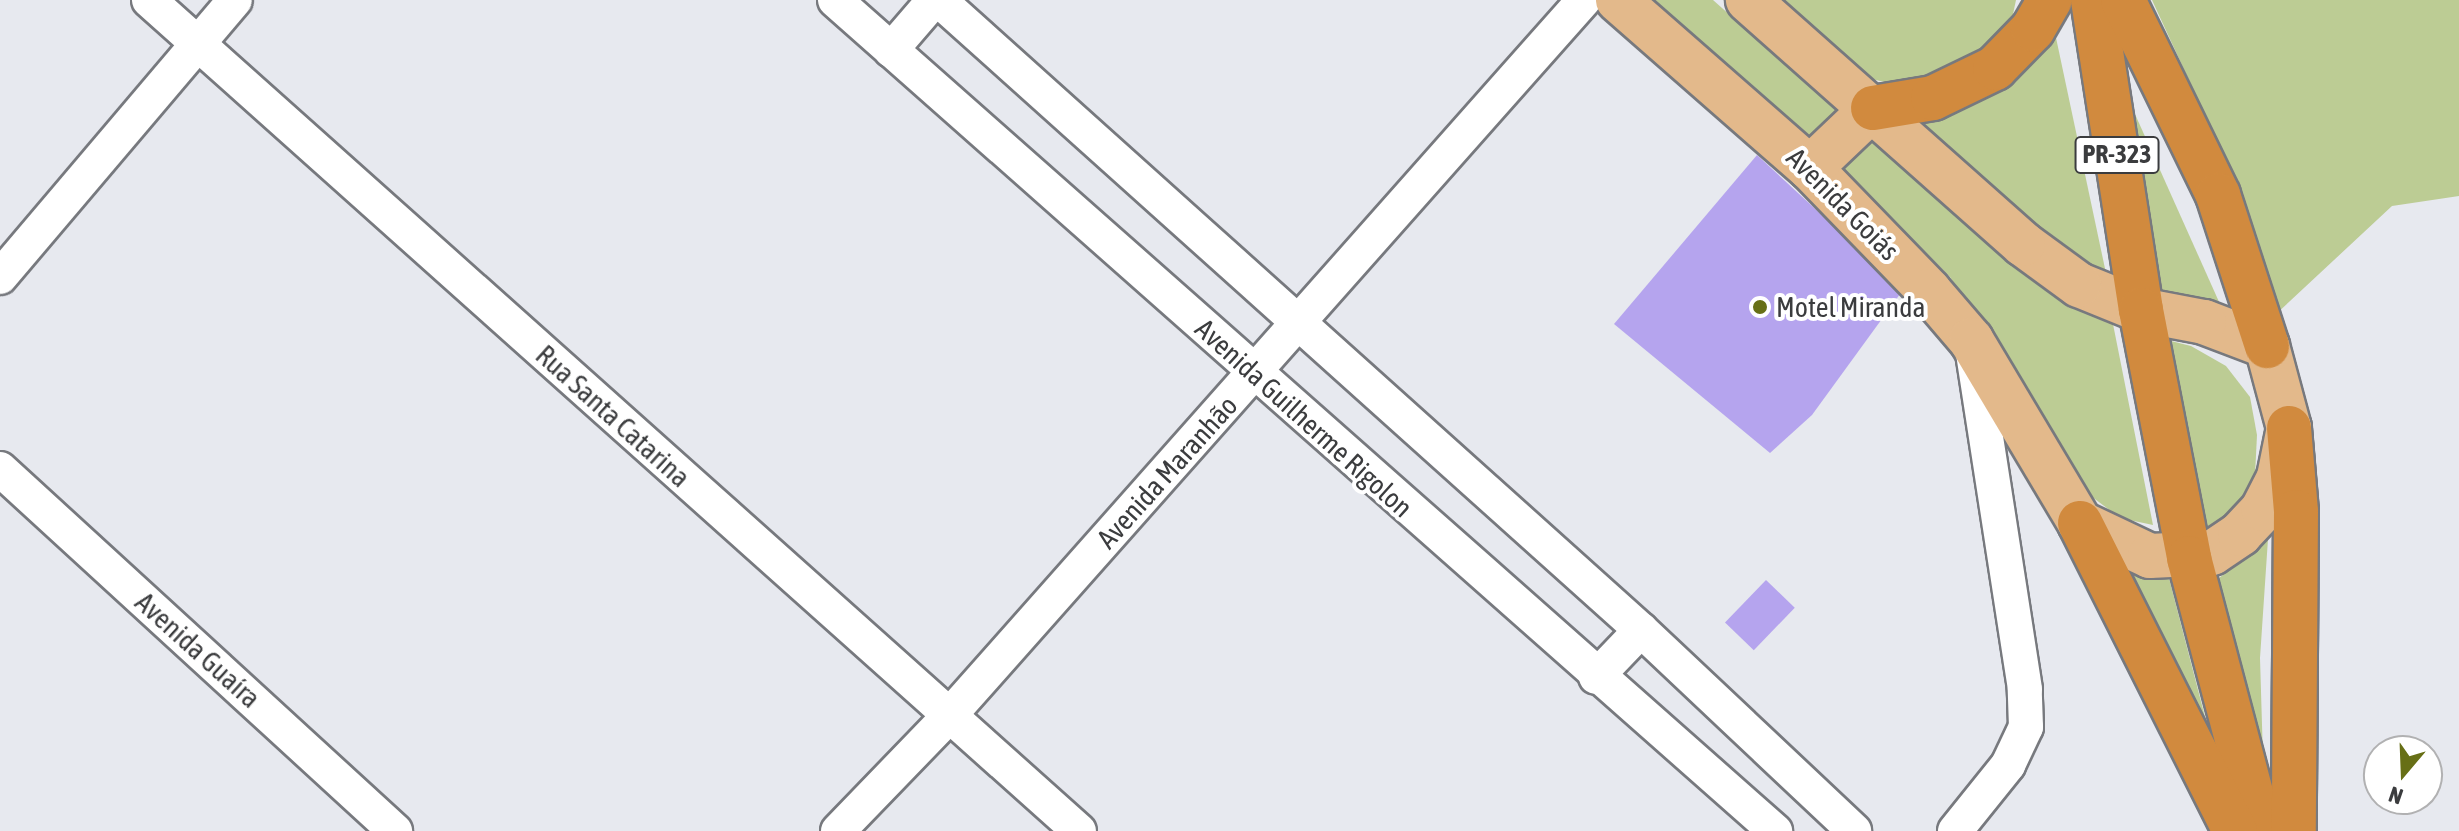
<!DOCTYPE html>
<meta charset="utf-8">
<style>
body{margin:0}
#map{position:relative;width:2459px;height:831px;overflow:hidden;background:#e7e9ef;font-family:"Asap Condensed",sans-serif}
div>[style]{position:absolute}
[style*='--x']{left:calc(var(--x)*1px);top:calc(var(--y)*1px);width:calc(var(--w)*1px);rotate:calc(var(--a)*1deg)}
.green>*{inset:0;background:#bccc94}
.building>*{inset:0;background:#b5a4ee;transform-origin:0 0}
.roads{filter:drop-shadow(2px 0 #77797e) drop-shadow(-2px 0 #77797e) drop-shadow(0 2px #77797e) drop-shadow(0 -2px #77797e)}
.minor>*{height:34px;margin:-17px;padding:0 17px;transform-origin:17px;border-radius:17px;background:#fff}
.major>*{height:44px;margin:-22px;padding:0 22px;transform-origin:22px;border-radius:22px;background:#e3b98b}
.highway>*{height:44px;margin:-22px;padding:0 22px;transform-origin:22px;border-radius:22px;background:#d18a3e}
.dots>*{width:22px;height:22px;translate:-50% -50%;box-sizing:border-box;border:4px solid #fff;border-radius:50%}
span{translate:-50% -50%;white-space:nowrap;text-align:center;line-height:1.15;-webkit-text-stroke:8px #fff;paint-order:stroke}
.shield-label span{padding:2px 6px;background:#fff;border:2px solid;border-radius:6px;-webkit-text-stroke-width:0}
.shield-label{font-size:26px;color:#3b3c3e;font-weight:700}
.street-label{font-size:28px;color:#3b3c3e}
.poi-label{font-size:28px;color:#3b3c3e}
.left{translate:0 -50%;text-align:left}
.north{position:absolute;left:2363px;top:735px;width:80px;height:80px;box-sizing:border-box;background:#fff;border:2px solid #b1b1b2;border-radius:50%;rotate:199deg;font-size:22px;font-weight:700;line-height:32px;text-align:center;color:#3b3c3e}
.north::after{content:'';display:block;margin:auto;width:28px;height:36px;background:#676f16;clip-path:polygon(50% 0,100% 100%,50% 72%,0 100%)}
</style>
<div id="map">
<div class="green">
<i style="clip-path:polygon(1642px 0,1713px 0,1837px 110px,1836px 128px,1806px 144px)"></i>
<i style="clip-path:polygon(1778px 0,2016px 0,2012px 19px,1967px 65px,1909px 88px,1872px 79px)"></i>
<i style="clip-path:polygon(2152px 0,2459px 0,2459px 196px,2392px 206px,2275px 315px,2217px 141px)"></i>
<i style="clip-path:polygon(2055px 33px,2107px 278px,2048px 241px,1914px 121px)"></i>
<i style="clip-path:polygon(2109px 56px,2224px 313px,2154px 302px)"></i>
<i style="clip-path:polygon(1869px 133px,2112px 319px,2153px 525px,2120px 518px,2087px 493px,1950px 277px,1838px 164px)"></i>
<i style="clip-path:polygon(2159px 338px,2191px 346px,2226px 366px,2250px 397px,2257px 435px,2255px 475px,2235px 513px,2199px 536px)"></i>
<i style="clip-path:polygon(2268px 539px,2260px 658px,2264px 791px,2214px 582px)"></i>
<i style="clip-path:polygon(2128px 575px,2169px 578px,2211px 740px)"></i>
</div>
<div class="building">
<i style="clip-path:polygon(1757px 155px,1903px 290px,1812px 415px,1770px 453px,1614px 324px)"></i>
<i style="left:1766px;top:580px;width:40px;height:59px;rotate:44deg"></i>
</div>
<div class="roads">
<div class="minor">
<i style="--x:149;--y:0;--w:1247;--a:41.78"></i>
<i style="--x:835;--y:0;--w:1255;--a:41.48"></i>
<i style="--x:939;--y:0;--w:943;--a:41.91"></i>
<i style="--x:1641;--y:630;--w:293;--a:43.3"></i>
<i style="--x:891;--y:50;--w:66;--a:-49.3"></i>
<i style="--x:0;--y:277;--w:363;--a:-49.7"></i>
<i style="--x:0;--y:469;--w:536;--a:42.5"></i>
<i style="--x:1596;--y:677;--w:65;--a:-46.2"></i>
<i style="--x:838;--y:831;--w:158;--a:-46"></i>
<i style="--x:948;--y:717;--w:958;--a:-48.43"></i>
<i style="--x:1955;--y:831;--w:85;--a:-51.2"></i>
<i style="--x:2008;--y:765;--w:42;--a:-64.7"></i>
<i style="--x:2026;--y:727;--w:38;--a:-92"></i>
<i style="--x:2025;--y:689;--w:339;--a:-98.8"></i>
</div>
<div class="major">
<i style="--x:1618;--y:0;--w:255;--a:41.2"></i>
<i style="--x:1810;--y:168;--w:171;--a:45.9"></i>
<i style="--x:1929;--y:291;--w:65;--a:49.4"></i>
<i style="--x:1971;--y:340;--w:213;--a:59.2"></i>
<i style="--x:2080;--y:523;--w:77;--a:25.2"></i>
<i style="--x:2150;--y:556;--w:62;--a:-2.8"></i>
<i style="--x:2212;--y:553;--w:34;--a:-34"></i>
<i style="--x:2240;--y:534;--w:34;--a:-47"></i>
<i style="--x:2263;--y:509;--w:36;--a:-63"></i>
<i style="--x:2279;--y:477;--w:50;--a:-78.5"></i>
<i style="--x:2289;--y:428;--w:85;--a:-105"></i>
<i style="--x:2267;--y:346;--w:67;--a:-159.1"></i>
<i style="--x:2204;--y:322;--w:64;--a:-169.2"></i>
<i style="--x:2141;--y:310;--w:67;--a:-158"></i>
<i style="--x:2079;--y:285;--w:69;--a:-143.8"></i>
<i style="--x:2023;--y:244;--w:368;--a:-138.4"></i>
<i style="--x:1810;--y:168;--w:87;--a:-43.6"></i>
</div>
<div class="highway">
<i style="--x:2093;--y:0;--w:314;--a:81.2"></i>
<i style="--x:2141;--y:310;--w:253;--a:79"></i>
<i style="--x:2189;--y:558;--w:282;--a:75.2"></i>
<i style="--x:2123;--y:0;--w:217;--a:64"></i>
<i style="--x:2218;--y:195;--w:159;--a:72"></i>
<i style="--x:1873;--y:108;--w:61;--a:-9.5"></i>
<i style="--x:1933;--y:98;--w:69;--a:-25.8"></i>
<i style="--x:1995;--y:68;--w:54;--a:-45.7"></i>
<i style="--x:2033;--y:29;--w:34;--a:-60"></i>
<i style="--x:2289;--y:428;--w:84;--a:85.2"></i>
<i style="--x:2296;--y:512;--w:319;--a:90.4"></i>
<i style="--x:2080;--y:523;--w:345;--a:63.3"></i>
</div>
</div>
<div class="dots">
<i style="left:1760px;top:307px;background:#676f16"></i>
</div>
<div class="shield-label">
<span style="left:2117px;top:155px">PR-323</span>
</div>
<div class="street-label">
<span style="left:1843px;top:204px;rotate:45deg">Avenida Goiás</span>
<span style="left:613px;top:416px;rotate:42deg">Rua Santa Catarina</span>
<span style="left:1304px;top:418px;rotate:42deg">Avenida Guilherme Rigolon</span>
<span style="left:1167px;top:472px;rotate:-48deg">Avenida Maranhão</span>
<span style="left:198px;top:650px;rotate:42deg">Avenida Guaíra</span>
</div>
<div class="poi-label">
<span class="left" style="left:1776px;top:307px">Motel Miranda</span>
</div>
<div class="north">N</div>
</div>
